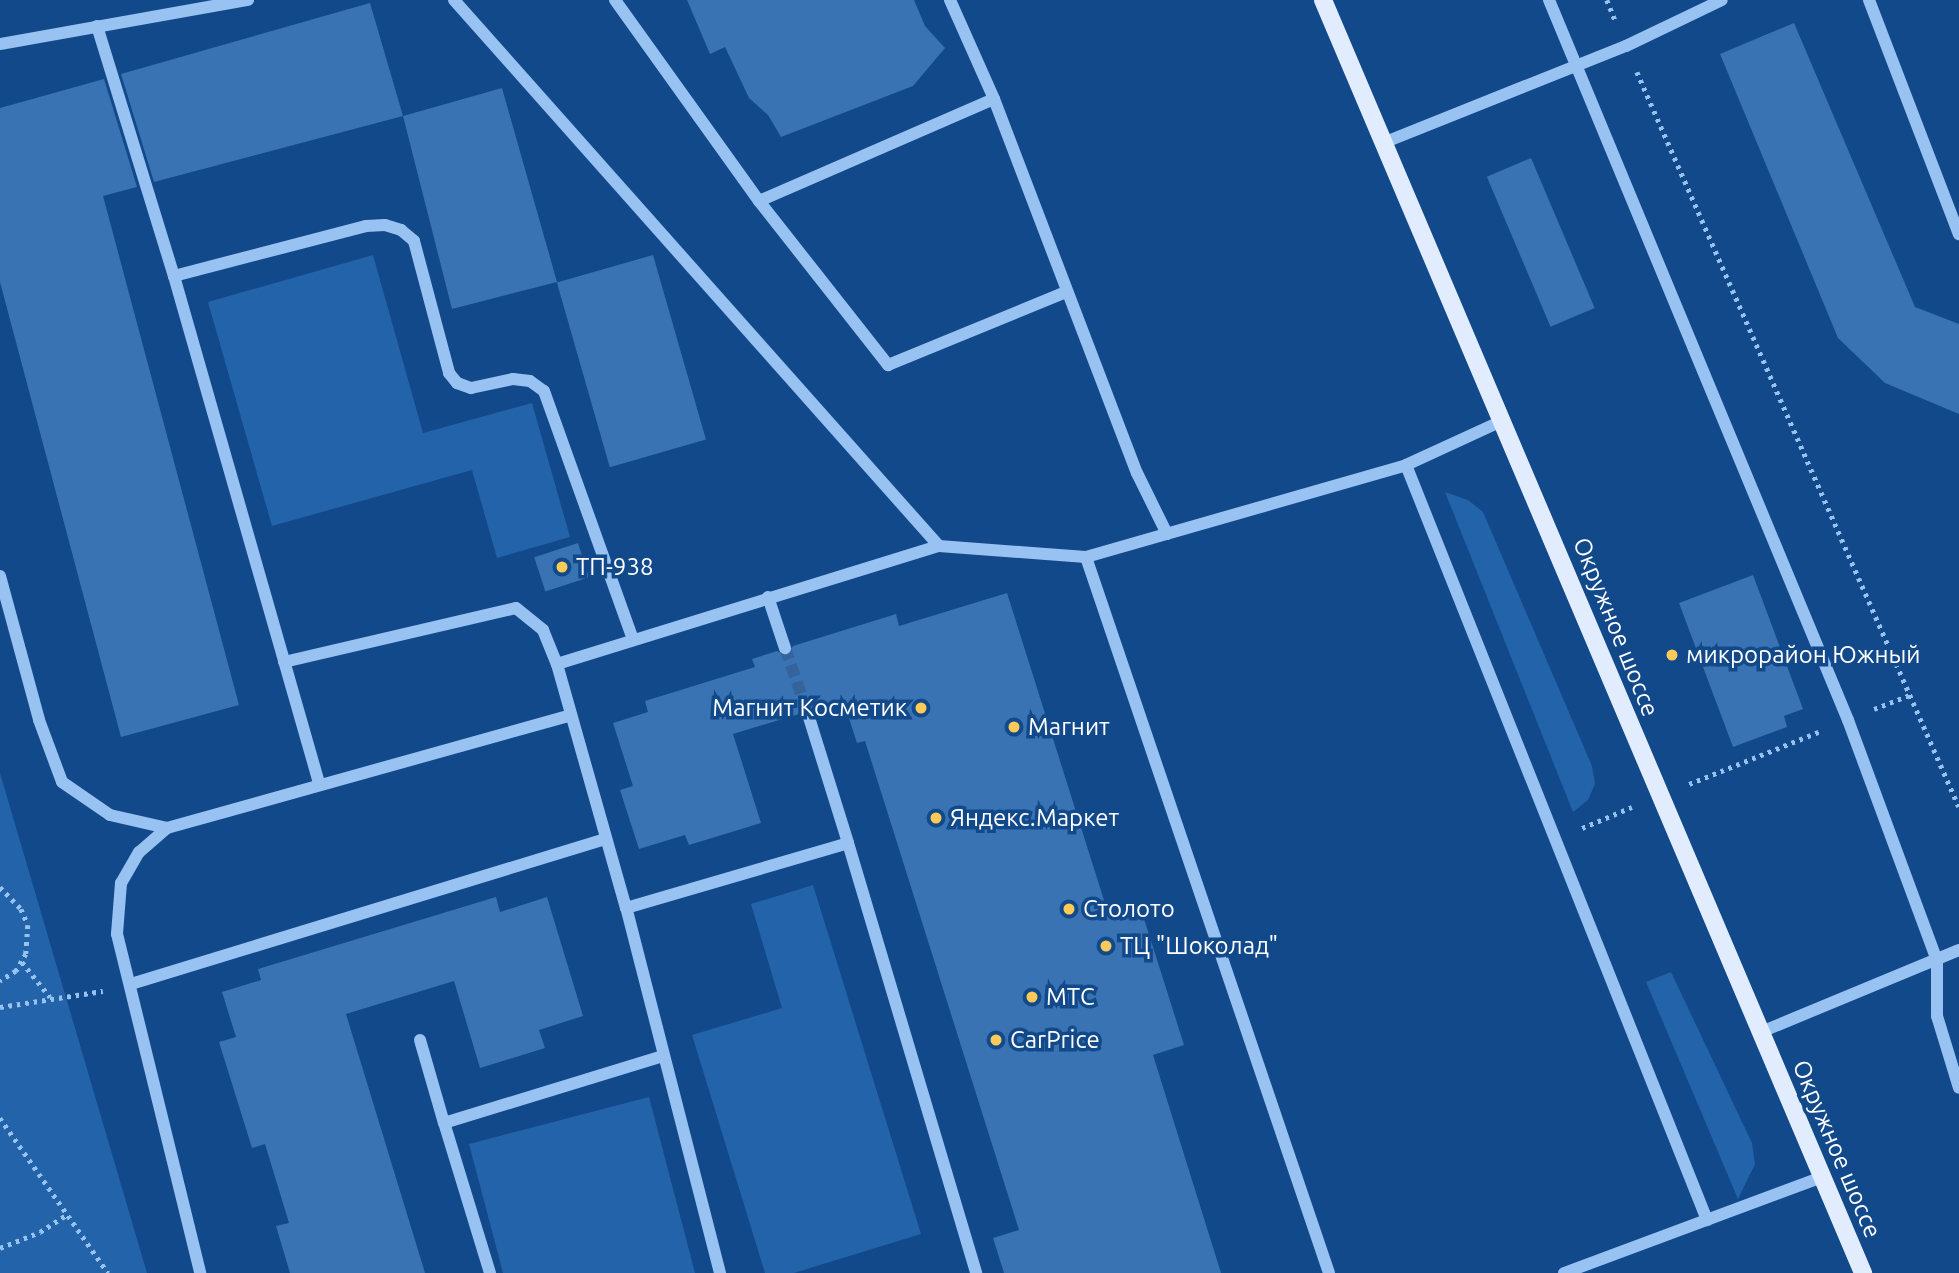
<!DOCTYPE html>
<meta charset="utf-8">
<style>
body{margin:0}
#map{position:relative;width:1959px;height:1273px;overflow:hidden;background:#11498a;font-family:Ubuntu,sans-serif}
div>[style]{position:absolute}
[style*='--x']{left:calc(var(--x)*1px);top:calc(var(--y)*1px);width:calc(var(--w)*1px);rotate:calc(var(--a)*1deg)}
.green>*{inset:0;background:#2363a9}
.building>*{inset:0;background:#3973b4;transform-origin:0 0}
.minor-tunnel>*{height:12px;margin-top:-6px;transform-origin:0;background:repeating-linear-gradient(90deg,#35649c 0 12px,transparent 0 18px)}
.path>*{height:4.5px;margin-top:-2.25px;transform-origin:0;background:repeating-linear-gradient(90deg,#97c2f1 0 3.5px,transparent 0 8.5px)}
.minor>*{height:12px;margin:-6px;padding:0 6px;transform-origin:6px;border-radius:6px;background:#97c2f1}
.major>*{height:18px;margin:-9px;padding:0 9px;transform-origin:9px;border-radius:9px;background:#e1edff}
.dots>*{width:19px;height:19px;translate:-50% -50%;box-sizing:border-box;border:4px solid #11498a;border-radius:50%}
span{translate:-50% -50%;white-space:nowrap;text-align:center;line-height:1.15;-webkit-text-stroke:7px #11498a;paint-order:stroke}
.poi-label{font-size:24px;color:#fff}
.left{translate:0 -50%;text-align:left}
.right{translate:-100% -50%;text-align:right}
.street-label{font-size:24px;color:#fff}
</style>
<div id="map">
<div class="green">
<i style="clip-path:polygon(373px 255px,423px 433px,532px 403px,570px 537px,497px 558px,472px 470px,272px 526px,208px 302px)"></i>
<i style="clip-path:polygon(1445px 492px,1468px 500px,1483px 512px,1592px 766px,1595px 784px,1588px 800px,1573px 812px)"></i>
<i style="clip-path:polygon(0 773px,147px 1273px,0 1273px)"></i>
<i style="clip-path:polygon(813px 885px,921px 1234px,794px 1273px,765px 1273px,692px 1035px,782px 1008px,751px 904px)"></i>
<i style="clip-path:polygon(1671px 972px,1752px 1143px,1755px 1164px,1738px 1199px,1646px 982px)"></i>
<i style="clip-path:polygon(649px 1097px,695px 1273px,503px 1273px,469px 1144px)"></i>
</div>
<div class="building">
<i style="clip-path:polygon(687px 0,914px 0,925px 26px,945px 48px,913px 86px,781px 137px,768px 115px,749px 98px,725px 47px,710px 54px)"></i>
<i style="clip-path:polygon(370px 3px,403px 116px,502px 88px,557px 282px,452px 309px,403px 116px,154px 182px,121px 74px)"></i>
<i style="clip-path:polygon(1794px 23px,1915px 307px,1959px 324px,1959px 414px,1885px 383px,1838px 338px,1720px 54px)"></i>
<i style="clip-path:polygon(104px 79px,137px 187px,103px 196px,239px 705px,121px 737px,0 282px,0 108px)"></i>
<i style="left:1531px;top:158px;width:163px;height:48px;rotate:67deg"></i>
<i style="left:653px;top:255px;width:192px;height:100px;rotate:74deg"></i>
<i style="left:578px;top:543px;width:36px;height:46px;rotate:72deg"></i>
<i style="clip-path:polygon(1753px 575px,1803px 709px,1784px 716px,1787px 727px,1733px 747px,1679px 603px)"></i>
<i style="clip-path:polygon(1007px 593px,1109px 916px,1140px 906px,1184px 1045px,1153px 1055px,1221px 1273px,1004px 1273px,993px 1238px,1019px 1230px,865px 741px,857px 743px,843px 700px,815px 709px,804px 703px,799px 714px,733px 734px,761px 823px,689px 845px,685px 835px,639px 849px,620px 790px,633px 786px,613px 723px,648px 712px,645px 701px,755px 667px,752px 659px,777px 651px,787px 656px,793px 646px,896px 614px,899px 626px)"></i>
<i style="clip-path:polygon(496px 897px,500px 912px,547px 897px,583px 1016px,539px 1030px,545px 1048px,480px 1068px,454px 981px,346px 1014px,425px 1273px,290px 1273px,276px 1226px,289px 1223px,265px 1144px,252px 1148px,219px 1042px,236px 1037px,222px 992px,261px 980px,258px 969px)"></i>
</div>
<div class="minor-tunnel">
<i style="--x:785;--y:648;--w:67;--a:70.8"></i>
</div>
<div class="path">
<i style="--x:1607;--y:0;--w:24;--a:68"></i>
<i style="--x:1637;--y:72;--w:802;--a:66.34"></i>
<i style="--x:1874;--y:709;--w:41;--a:-21.5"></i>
<i style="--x:1689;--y:784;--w:144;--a:-21.9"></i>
<i style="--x:1582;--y:828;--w:54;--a:-22.8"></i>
<i style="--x:0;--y:887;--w:30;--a:46"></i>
<i style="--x:21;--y:909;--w:17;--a:66"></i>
<i style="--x:28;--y:925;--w:29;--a:94"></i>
<i style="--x:26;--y:954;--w:20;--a:120"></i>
<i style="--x:16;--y:971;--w:19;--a:148"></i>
<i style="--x:22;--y:962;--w:45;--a:51.3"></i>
<i style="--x:0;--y:1007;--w:104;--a:-8.8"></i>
<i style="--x:0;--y:1118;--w:189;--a:55.1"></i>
<i style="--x:0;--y:1248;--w:43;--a:-21.8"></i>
<i style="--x:40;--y:1232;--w:31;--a:-33"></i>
</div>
<div class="minor">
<i style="--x:454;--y:0;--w:730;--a:48.39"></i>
<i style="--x:615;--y:0;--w:247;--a:54.4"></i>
<i style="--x:759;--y:201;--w:256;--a:-23.5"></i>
<i style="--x:950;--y:0;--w:108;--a:66"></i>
<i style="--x:994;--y:99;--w:400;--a:69.1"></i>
<i style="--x:1137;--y:473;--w:68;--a:63.8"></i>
<i style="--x:1549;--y:0;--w:780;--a:67.45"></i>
<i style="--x:1848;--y:720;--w:257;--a:69.7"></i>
<i style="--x:1937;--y:961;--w:55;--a:90"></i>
<i style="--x:1937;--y:1016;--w:75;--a:73"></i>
<i style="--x:1869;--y:0;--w:251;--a:69"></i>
<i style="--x:97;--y:26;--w:262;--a:72.9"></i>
<i style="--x:0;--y:44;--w:252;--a:-10.1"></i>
<i style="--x:1383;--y:143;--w:262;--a:-21.8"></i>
<i style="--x:1626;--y:46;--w:106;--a:-25.6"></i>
<i style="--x:759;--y:201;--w:209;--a:51.8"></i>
<i style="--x:888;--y:365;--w:192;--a:-22.3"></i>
<i style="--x:1406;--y:465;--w:813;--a:68.26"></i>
<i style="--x:0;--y:576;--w:149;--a:74.8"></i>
<i style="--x:39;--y:720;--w:66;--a:69.6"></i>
<i style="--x:62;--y:782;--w:58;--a:34.5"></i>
<i style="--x:110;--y:815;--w:58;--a:12.8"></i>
<i style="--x:167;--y:828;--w:416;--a:-15.6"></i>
<i style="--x:768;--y:597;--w:54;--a:71.6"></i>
<i style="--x:284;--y:662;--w:238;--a:-13.1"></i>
<i style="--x:516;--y:608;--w:35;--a:39"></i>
<i style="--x:543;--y:630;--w:37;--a:68"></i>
<i style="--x:807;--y:711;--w:138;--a:72.7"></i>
<i style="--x:319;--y:783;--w:527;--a:-105.96"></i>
<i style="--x:174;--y:276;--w:198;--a:-14.6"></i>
<i style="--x:366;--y:226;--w:19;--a:-3"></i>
<i style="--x:385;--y:225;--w:17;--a:17"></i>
<i style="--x:401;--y:230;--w:17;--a:40"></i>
<i style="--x:414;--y:241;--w:137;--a:75.1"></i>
<i style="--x:449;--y:373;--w:13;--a:51"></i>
<i style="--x:457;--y:383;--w:15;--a:20"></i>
<i style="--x:471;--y:388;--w:43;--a:-12.1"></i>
<i style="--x:513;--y:379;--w:17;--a:7"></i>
<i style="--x:530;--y:381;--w:17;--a:36"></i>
<i style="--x:544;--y:391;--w:264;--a:70.3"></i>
<i style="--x:167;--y:828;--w:37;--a:139"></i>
<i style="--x:139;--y:852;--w:36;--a:120"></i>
<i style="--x:121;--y:883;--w:51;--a:94.5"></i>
<i style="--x:117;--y:934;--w:349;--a:76.2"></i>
<i style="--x:626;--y:908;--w:231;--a:-16.3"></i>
<i style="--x:848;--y:843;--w:449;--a:73.4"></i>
<i style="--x:131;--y:984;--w:496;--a:-17"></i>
<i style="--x:1761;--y:1032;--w:214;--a:-22.5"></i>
<i style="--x:420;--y:1040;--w:86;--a:73.9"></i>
<i style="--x:490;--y:1273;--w:157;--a:-107"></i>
<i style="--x:444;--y:1123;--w:229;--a:-17"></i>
<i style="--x:720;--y:1273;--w:377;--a:-104.4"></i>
<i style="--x:626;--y:908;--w:254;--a:-105.8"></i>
<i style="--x:557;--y:664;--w:400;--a:-17.2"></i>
<i style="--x:939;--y:546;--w:147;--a:4.3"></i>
<i style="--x:1329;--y:1273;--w:756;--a:-108.75"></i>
<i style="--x:1086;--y:557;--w:333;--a:-16"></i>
<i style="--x:1406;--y:465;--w:108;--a:-24.7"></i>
<i style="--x:1564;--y:1273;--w:273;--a:-20.4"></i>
</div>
<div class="major">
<i style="--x:1323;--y:0;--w:1383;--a:67.01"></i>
</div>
<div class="dots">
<i style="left:562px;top:567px;background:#ffca57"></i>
<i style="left:1672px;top:655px;background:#ffca57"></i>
<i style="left:921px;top:708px;background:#ffca57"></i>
<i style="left:1014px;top:727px;background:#ffca57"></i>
<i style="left:936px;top:818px;background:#ffca57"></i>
<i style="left:1069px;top:909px;background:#ffca57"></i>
<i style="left:1106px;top:946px;background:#ffca57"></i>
<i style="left:1032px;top:997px;background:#ffca57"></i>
<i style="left:996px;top:1040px;background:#ffca57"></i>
</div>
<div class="poi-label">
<span class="left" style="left:576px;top:567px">ТП-938</span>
<span class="left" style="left:1686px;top:655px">микрорайон Южный</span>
<span class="right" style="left:907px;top:708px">Магнит Косметик</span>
<span class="left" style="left:1028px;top:727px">Магнит</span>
<span class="left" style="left:950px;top:818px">Яндекс.Маркет</span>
<span class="left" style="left:1083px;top:909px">Столото</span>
<span class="left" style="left:1120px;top:946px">ТЦ "Шоколад"</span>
<span class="left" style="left:1046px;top:997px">МТС</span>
<span class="left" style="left:1010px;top:1040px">CarPrice</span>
</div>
<div class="street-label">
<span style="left:1616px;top:627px;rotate:68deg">Окружное шоссе</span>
<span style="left:1837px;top:1149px;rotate:67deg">Окружное шоссе</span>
</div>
</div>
